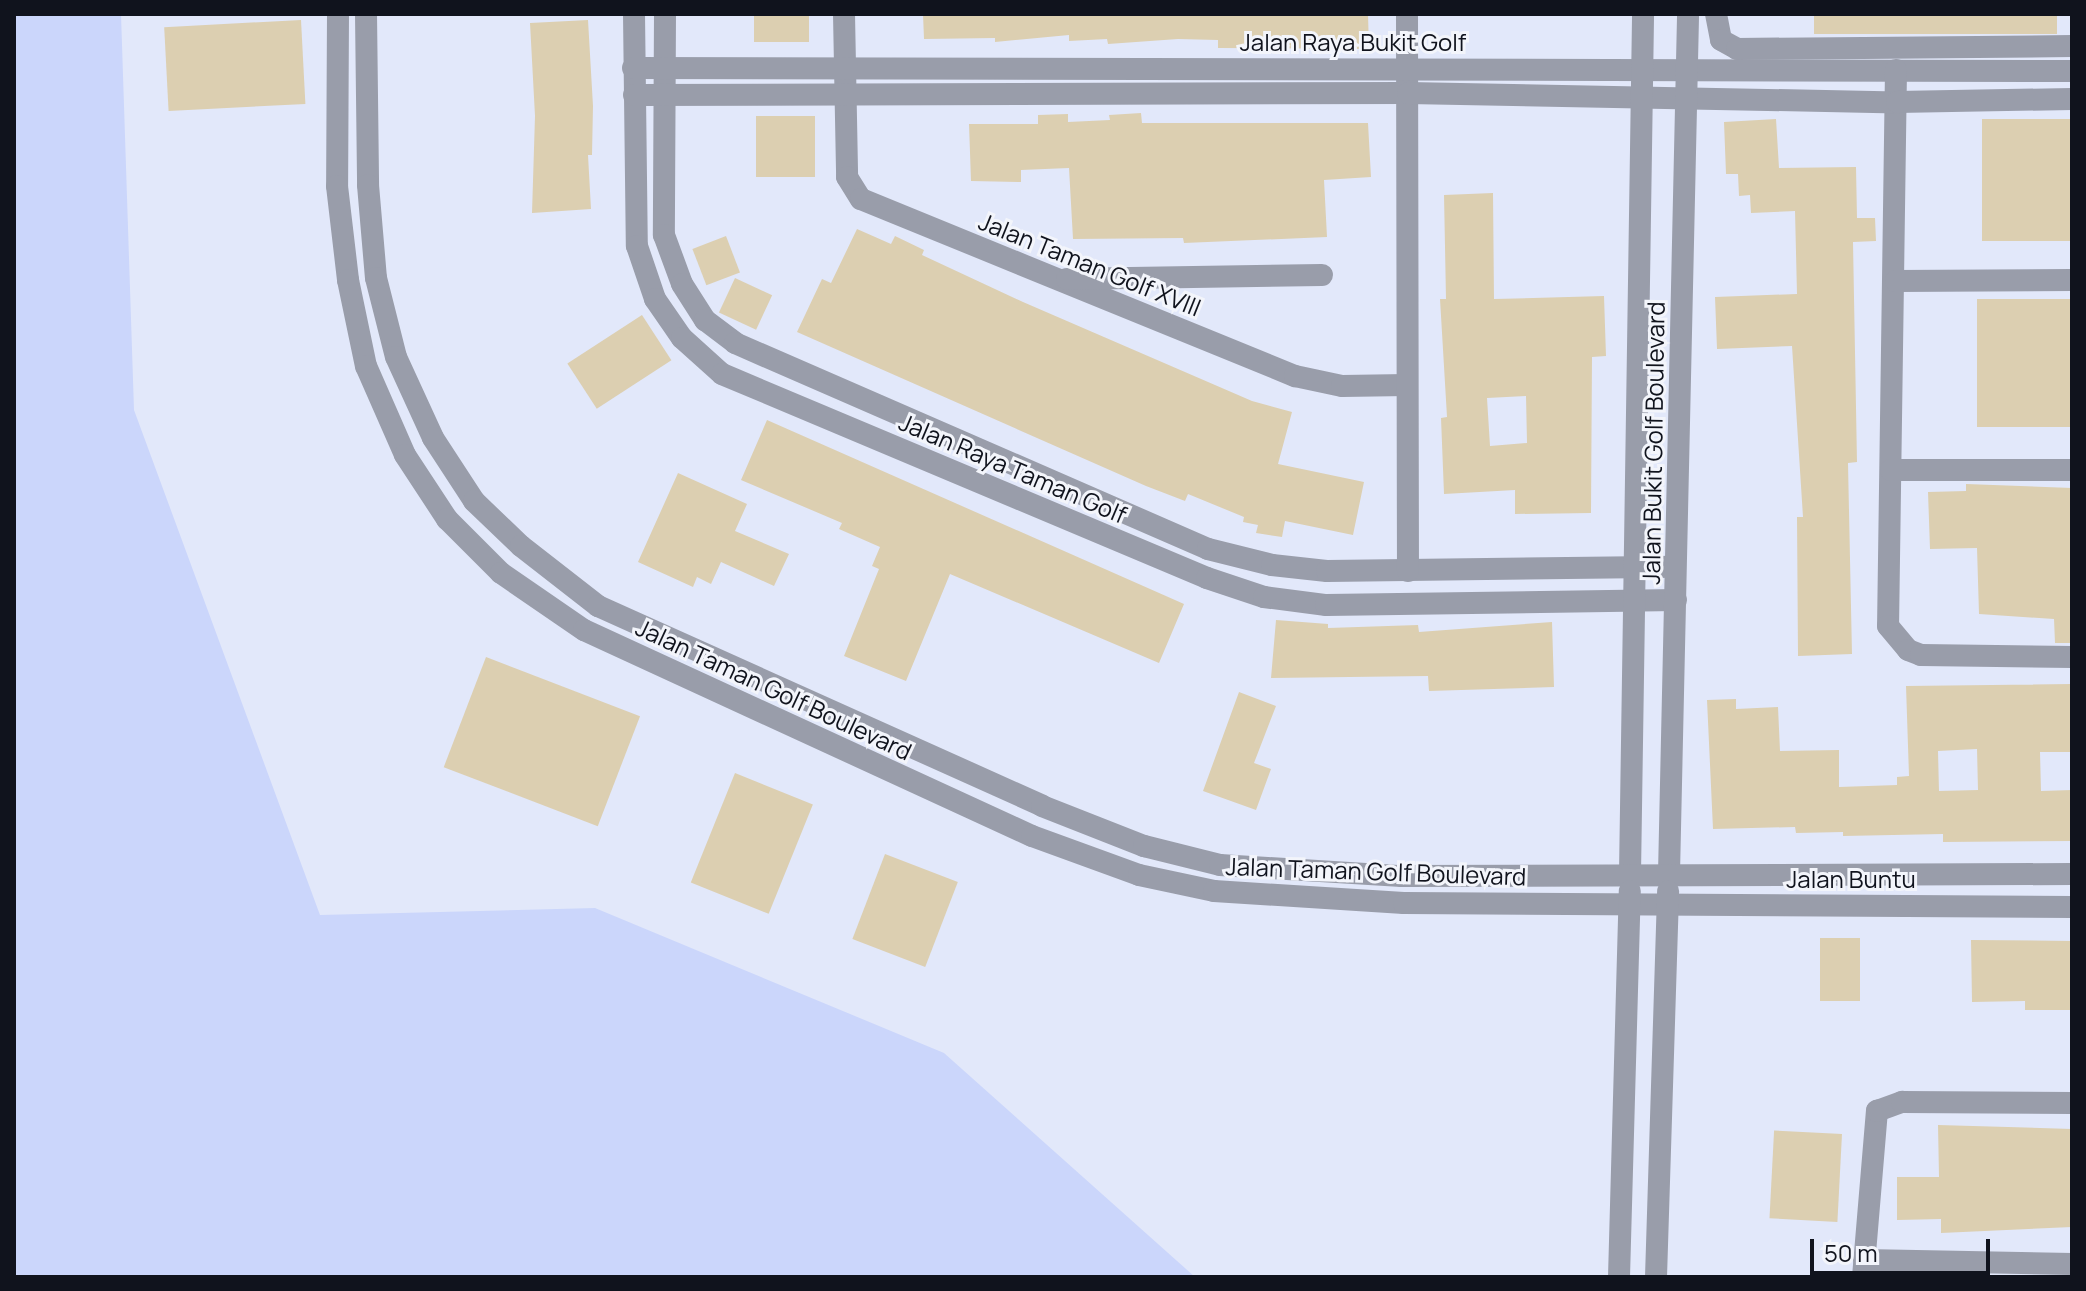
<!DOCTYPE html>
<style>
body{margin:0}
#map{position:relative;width:2086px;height:1291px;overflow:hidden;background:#e2e8fa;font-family:Manrope,sans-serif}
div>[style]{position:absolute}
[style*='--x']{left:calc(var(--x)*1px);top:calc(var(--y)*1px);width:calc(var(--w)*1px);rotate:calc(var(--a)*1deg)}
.green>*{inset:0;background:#cbd6fb}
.building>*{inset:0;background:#dccfb1;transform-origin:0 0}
.minor>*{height:22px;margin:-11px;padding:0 11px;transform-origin:11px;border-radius:11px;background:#999daa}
.tertiary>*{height:22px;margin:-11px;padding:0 11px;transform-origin:11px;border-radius:11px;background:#999daa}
span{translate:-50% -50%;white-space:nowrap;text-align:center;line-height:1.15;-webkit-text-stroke:6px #f3f5fb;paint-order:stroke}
.street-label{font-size:24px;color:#10131d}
.frame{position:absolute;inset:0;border:16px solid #10131d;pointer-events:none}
.scale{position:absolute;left:1810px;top:1239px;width:180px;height:36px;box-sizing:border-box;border:4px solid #10131d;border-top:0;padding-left:10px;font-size:24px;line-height:28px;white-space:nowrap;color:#10131d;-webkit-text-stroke:6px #f3f5fb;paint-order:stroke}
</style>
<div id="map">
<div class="green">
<i style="clip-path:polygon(14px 14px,121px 14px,134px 410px,320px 915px,595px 908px,944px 1053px,1195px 1277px,14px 1277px)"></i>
</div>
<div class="building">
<i style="left:754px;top:14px;width:55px;height:28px"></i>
<i style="clip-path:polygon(923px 14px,1368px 14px,1369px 49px,1218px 48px,1218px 40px,1178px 39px,1108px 44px,1107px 39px,1069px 41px,1069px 35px,995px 42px,995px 38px,924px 39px)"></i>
<i style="left:1814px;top:14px;width:243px;height:20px"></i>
<i style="left:301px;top:20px;width:84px;height:137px;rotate:87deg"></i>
<i style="clip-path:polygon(588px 20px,593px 106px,592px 155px,588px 155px,591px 209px,532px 213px,535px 116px,530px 23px)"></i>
<i style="clip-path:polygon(1141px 113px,1142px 123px,1368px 123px,1371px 177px,1324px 180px,1327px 237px,1184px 243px,1183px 238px,1073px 239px,1069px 168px,1021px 170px,1021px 182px,971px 181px,969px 124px,1038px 124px,1038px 115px,1068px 114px,1068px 122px,1110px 120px,1109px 115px)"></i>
<i style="left:815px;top:116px;width:61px;height:59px;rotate:90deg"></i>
<i style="clip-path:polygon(1776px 119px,1779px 168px,1856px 167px,1857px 218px,1875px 218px,1876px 241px,1853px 242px,1857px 462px,1848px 463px,1852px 654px,1798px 656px,1797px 517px,1803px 517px,1792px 346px,1717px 349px,1715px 297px,1797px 294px,1795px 211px,1751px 213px,1750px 195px,1739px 196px,1738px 174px,1726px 174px,1724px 122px)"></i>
<i style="left:2072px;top:119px;width:122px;height:90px;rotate:90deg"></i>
<i style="clip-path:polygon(evenodd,1493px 193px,1494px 299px,1604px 296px,1606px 356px,1592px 357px,1591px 513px,1515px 514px,1515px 490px,1444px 494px,1441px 418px,1447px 417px,1440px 299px,1446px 299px,1444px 195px,1493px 193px,1526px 396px,1527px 443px,1490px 446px,1487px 398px,1526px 396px)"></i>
<i style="clip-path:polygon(857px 229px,891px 244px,895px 236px,924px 250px,922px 255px,1023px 302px,1252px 401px,1292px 412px,1278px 464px,1364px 482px,1353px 535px,1285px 521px,1282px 537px,1256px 533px,1258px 525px,1243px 522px,1244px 517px,1188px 494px,1185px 501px,1146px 486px,797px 332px,822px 279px,831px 283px)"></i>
<i style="left:726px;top:236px;width:39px;height:36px;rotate:69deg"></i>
<i style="left:735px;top:278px;width:41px;height:38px;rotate:25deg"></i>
<i style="left:2072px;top:299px;width:128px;height:95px;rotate:90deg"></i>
<i style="left:642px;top:315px;width:54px;height:89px;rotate:57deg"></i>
<i style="clip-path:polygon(767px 420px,1184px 604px,1159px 663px,950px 574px,906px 681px,844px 656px,879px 569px,872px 566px,880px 547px,839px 529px,842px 523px,741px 480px)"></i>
<i style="clip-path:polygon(678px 473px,747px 504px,735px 531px,789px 554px,774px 586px,721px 562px,711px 584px,697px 577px,693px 587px,638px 562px)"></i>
<i style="clip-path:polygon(1966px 484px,2072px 488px,2072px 643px,2055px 643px,2054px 619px,1979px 614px,1977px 548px,1930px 549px,1928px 492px,1966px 491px)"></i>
<i style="clip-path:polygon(1276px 620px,1328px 624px,1328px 628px,1418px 625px,1419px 632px,1552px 622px,1554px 687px,1429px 691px,1428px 676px,1271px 678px)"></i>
<i style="left:486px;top:657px;width:165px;height:118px;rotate:21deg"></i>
<i style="clip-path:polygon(evenodd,2072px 684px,2072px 752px,2040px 752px,2041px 791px,2072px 790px,2072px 841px,1943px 842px,1943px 834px,1843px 836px,1843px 832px,1796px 833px,1795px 827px,1713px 829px,1707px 700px,1736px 699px,1736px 709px,1778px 707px,1780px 751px,1839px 750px,1839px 787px,1897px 785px,1897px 777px,1909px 776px,1906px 686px,2072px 684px,1977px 749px,1978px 790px,1939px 791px,1938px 751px,1977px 749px)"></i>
<i style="clip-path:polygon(1239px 692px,1276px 706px,1254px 763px,1271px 769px,1256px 810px,1203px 791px)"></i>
<i style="left:735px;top:773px;width:84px;height:118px;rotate:22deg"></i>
<i style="left:885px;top:854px;width:78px;height:91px;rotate:21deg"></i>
<i style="left:1820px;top:938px;width:40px;height:63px"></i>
<i style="clip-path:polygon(1971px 940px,2072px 941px,2072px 1010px,2025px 1010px,2025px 1001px,1972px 1002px)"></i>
<i style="clip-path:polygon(1938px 1125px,2072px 1129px,2072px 1227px,1941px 1233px,1941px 1219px,1897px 1220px,1897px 1177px,1939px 1177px)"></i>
<i style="left:1842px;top:1134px;width:88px;height:68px;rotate:93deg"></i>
</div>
<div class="minor">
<i style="--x:634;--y:14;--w:232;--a:89.3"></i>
<i style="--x:637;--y:246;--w:56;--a:71.2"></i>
<i style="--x:655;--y:299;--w:47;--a:55.3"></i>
<i style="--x:682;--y:338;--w:54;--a:42"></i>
<i style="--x:722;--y:374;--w:526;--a:22.81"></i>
<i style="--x:1207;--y:578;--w:60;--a:18.4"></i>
<i style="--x:1264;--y:597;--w:63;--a:7.4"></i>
<i style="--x:1326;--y:605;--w:350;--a:-0.8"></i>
<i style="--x:665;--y:14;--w:221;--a:90.3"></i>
<i style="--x:664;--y:235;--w:52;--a:69.8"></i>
<i style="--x:682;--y:284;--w:43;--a:57.4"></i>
<i style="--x:705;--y:320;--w:38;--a:37"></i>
<i style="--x:735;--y:343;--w:516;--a:23.53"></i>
<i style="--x:1208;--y:549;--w:66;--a:14"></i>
<i style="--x:1272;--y:565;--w:55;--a:6.2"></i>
<i style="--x:1327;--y:571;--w:348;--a:-0.7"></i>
<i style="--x:844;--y:14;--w:163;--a:88.9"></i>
<i style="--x:847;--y:177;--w:26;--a:58"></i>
<i style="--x:861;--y:199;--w:469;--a:22.2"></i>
<i style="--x:1295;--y:376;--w:48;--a:12"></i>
<i style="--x:1342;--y:386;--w:65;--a:-0.9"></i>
<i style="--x:1407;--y:14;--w:557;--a:89.9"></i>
<i style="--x:1716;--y:14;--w:26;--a:79"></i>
<i style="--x:1721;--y:40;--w:18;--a:29"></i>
<i style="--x:1737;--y:49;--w:335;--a:-0.5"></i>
<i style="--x:633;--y:68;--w:1439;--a:0.12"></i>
<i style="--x:1896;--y:70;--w:556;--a:90.82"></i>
<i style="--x:1888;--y:626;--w:31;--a:50"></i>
<i style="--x:1908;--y:650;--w:14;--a:21"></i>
<i style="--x:1921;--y:655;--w:151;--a:0.8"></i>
<i style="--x:634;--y:95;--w:774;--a:-0.15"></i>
<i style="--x:1408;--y:93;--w:489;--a:1.1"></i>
<i style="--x:1897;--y:102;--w:175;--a:-1"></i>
<i style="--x:1067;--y:279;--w:255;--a:-0.9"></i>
<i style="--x:1896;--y:281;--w:176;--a:-0.3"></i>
<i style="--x:1891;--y:470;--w:181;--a:0"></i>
<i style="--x:1630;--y:874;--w:860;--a:-89.13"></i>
<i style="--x:1669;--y:874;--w:860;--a:-88.73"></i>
<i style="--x:1864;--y:1260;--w:208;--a:1.1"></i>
<i style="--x:1863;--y:1277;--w:167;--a:-85.2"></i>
<i style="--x:1877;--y:1111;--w:27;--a:-20"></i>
<i style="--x:1902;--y:1102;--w:170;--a:0.3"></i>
</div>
<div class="tertiary">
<i style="--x:338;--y:14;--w:172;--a:90.3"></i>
<i style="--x:337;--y:186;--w:95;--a:83.3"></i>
<i style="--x:348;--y:280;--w:88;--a:78.2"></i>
<i style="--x:366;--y:366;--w:97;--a:66.3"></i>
<i style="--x:405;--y:455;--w:77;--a:56.7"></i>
<i style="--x:447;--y:519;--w:76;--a:45"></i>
<i style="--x:501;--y:573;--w:101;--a:34.5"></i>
<i style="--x:584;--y:630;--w:493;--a:24.7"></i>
<i style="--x:1032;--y:836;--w:114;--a:20"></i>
<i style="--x:1139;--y:875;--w:77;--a:12"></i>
<i style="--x:1214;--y:891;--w:190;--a:3.6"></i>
<i style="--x:1404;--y:903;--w:668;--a:0.34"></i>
<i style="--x:366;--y:14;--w:171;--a:89.3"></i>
<i style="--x:368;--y:185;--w:93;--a:85.1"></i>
<i style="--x:376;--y:278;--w:81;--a:75.8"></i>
<i style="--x:396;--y:357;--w:89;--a:65.4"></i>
<i style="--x:433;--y:438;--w:75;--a:56.9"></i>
<i style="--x:474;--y:501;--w:65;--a:43.8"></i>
<i style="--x:521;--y:546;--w:98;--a:37.9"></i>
<i style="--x:598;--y:606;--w:487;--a:24.2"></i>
<i style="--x:1042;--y:806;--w:110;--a:21.4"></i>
<i style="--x:1144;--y:846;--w:78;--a:14"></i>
<i style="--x:1220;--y:865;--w:182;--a:3.5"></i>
<i style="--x:1402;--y:876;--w:670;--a:-0.17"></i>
<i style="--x:1619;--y:1277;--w:386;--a:-88.4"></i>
<i style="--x:1656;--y:1277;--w:386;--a:-88.2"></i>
</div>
<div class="street-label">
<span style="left:1353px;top:42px">Jalan Raya Bukit Golf</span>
<span style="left:1090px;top:264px;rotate:22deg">Jalan Taman Golf XVIII</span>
<span style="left:1653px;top:443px;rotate:-89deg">Jalan Bukit Golf Boulevard</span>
<span style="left:1013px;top:468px;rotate:23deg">Jalan Raya Taman Golf</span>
<span style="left:774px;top:689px;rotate:25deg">Jalan Taman Golf Boulevard</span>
<span style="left:1376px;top:871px;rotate:2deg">Jalan Taman Golf Boulevard</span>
<span style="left:1851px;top:879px">Jalan Buntu</span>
</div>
<div class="frame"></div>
<div class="scale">50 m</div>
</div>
